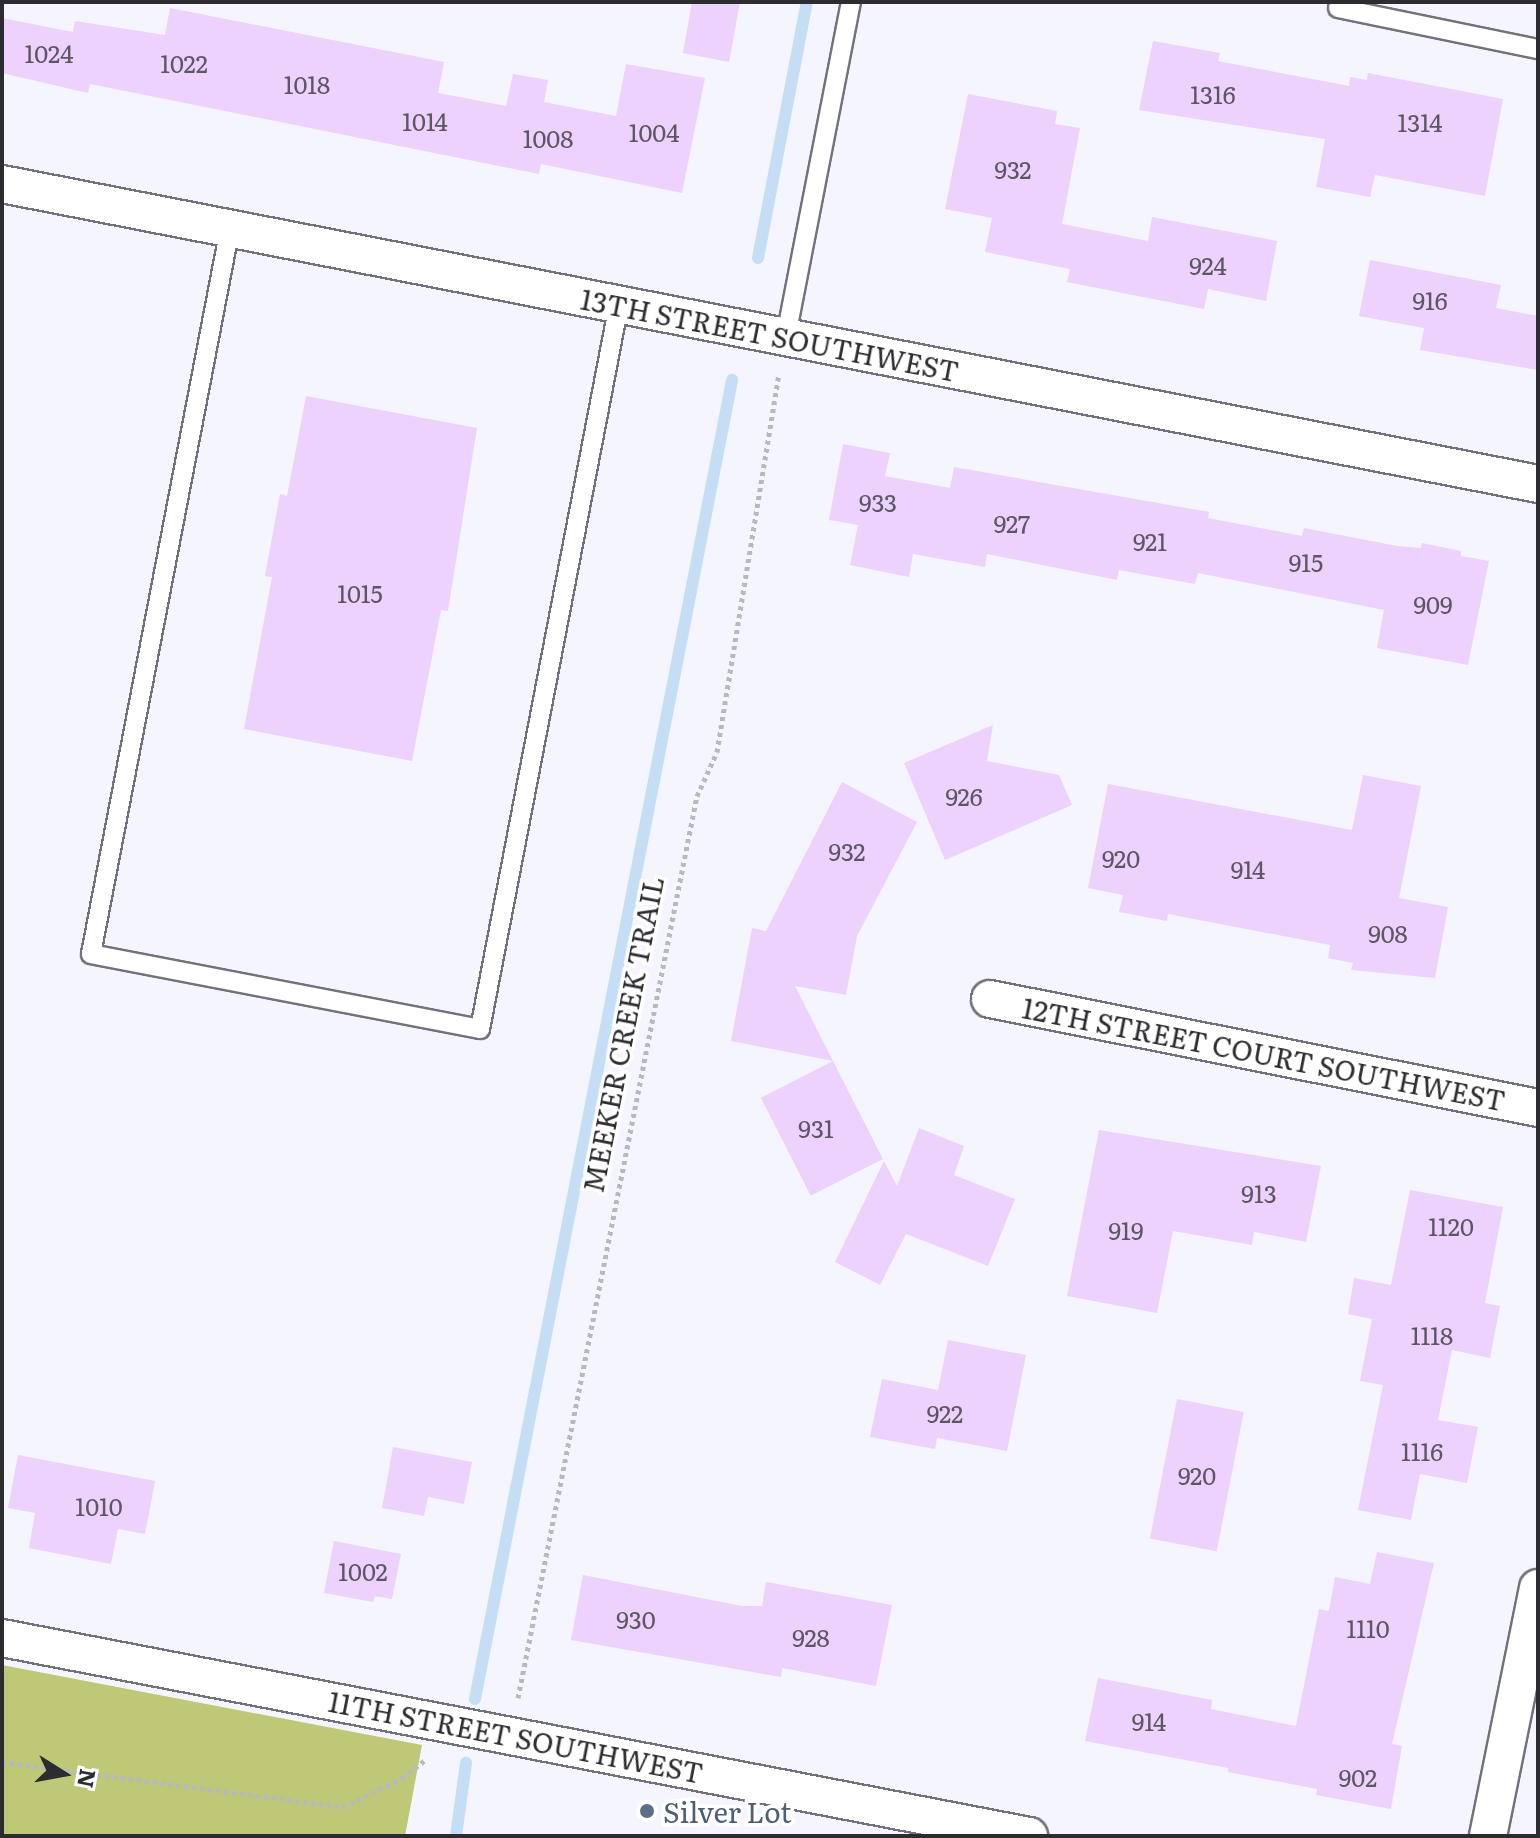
<!DOCTYPE html>
<style>
body{margin:0}
#map{position:relative;width:1540px;height:1838px;overflow:hidden;background:#f5f5ff;font-family:Literata,serif}
div>[style]{position:absolute}
[style*='--x']{left:calc(var(--x)*1px);top:calc(var(--y)*1px);width:calc(var(--w)*1px);rotate:calc(var(--a)*1deg)}
.forest>*{inset:0;background:#bfc877}
.stream>*{height:12px;margin:-6px;padding:0 6px;transform-origin:6px;border-radius:6px;background:#c5ddf5}
.building>*{inset:0;background:#ecd2fc;transform-origin:0 0}
.path>*{height:5px;margin-top:-2.5px;transform-origin:0;background:repeating-linear-gradient(90deg,#b8b8c0 0 4px,transparent 0 8px)}
.roads{filter:drop-shadow(2px 0 #72727a) drop-shadow(-2px 0 #72727a) drop-shadow(0 2px #72727a) drop-shadow(0 -2px #72727a)}
.service>*{height:18px;margin:-9px;padding:0 9px;transform-origin:9px;border-radius:9px;background:#fff}
.minor>*{height:36px;margin:-18px;padding:0 18px;transform-origin:18px;border-radius:18px;background:#fff}
.dots>*{width:22px;height:22px;translate:-50% -50%;box-sizing:border-box;border:4px solid #fff;border-radius:50%}
span{translate:-50% -50%;white-space:nowrap;text-align:center;line-height:1.15;-webkit-text-stroke:7px #fff;paint-order:stroke}
.number-label{font-size:24px;color:#5d5664}
.number-label span{-webkit-text-stroke-width:0}
.street-label{font-size:28px;color:#2d2d31}
.service-label{font-size:28px;color:#4e5e75}
.left{translate:0 -50%;text-align:left}
.frame{position:absolute;inset:0;border:4px solid #2d2d31;pointer-events:none}
.north{position:absolute;left:24px;top:1734px;width:80px;height:80px;-webkit-text-stroke:6px #fff;paint-order:stroke;rotate:101deg;font-size:22px;font-weight:700;line-height:32px;text-align:center;color:#2d2d31}
.north::after{content:'';display:block;margin:auto;width:28px;height:36px;background:#2d2d31;clip-path:polygon(50% 0,100% 100%,50% 72%,0 100%)}
</style>
<div id="map">
<div class="forest">
<i style="clip-path:polygon(2px 1665px,422px 1745px,405px 1836px,2px 1836px)"></i>
</div>
<div class="stream">
<i style="--x:758;--y:258;--w:261;--a:-79.2"></i>
<i style="--x:475;--y:1699;--w:1344;--a:-78.97"></i>
<i style="--x:456;--y:1836;--w:74;--a:-82.2"></i>
</div>
<div class="building">
<i style="clip-path:polygon(692px 2px,740px 2px,729px 62px,683px 53px)"></i>
<i style="clip-path:polygon(170px 8px,444px 62px,438px 93px,506px 106px,513px 74px,548px 80px,544px 102px,616px 116px,626px 64px,705px 78px,682px 193px,541px 164px,539px 174px,90px 84px,88px 93px,2px 73px,2px 18px,73px 32px,75px 21px,165px 35px)"></i>
<i style="clip-path:polygon(1153px 41px,1220px 53px,1218px 61px,1349px 86px,1350px 77px,1367px 80px,1368px 73px,1503px 99px,1485px 196px,1375px 175px,1370px 197px,1316px 187px,1325px 139px,1139px 110px)"></i>
<i style="clip-path:polygon(968px 94px,1057px 111px,1055px 124px,1080px 128px,1062px 224px,1148px 241px,1152px 217px,1277px 241px,1266px 301px,1208px 289px,1204px 309px,1067px 282px,1070px 269px,985px 252px,992px 218px,945px 209px)"></i>
<i style="clip-path:polygon(1370px 260px,1501px 285px,1496px 308px,1538px 316px,1538px 370px,1420px 350px,1424px 328px,1359px 316px)"></i>
<i style="clip-path:polygon(306px 396px,477px 428px,448px 611px,441px 610px,412px 761px,244px 729px,272px 577px,265px 576px,280px 494px,287px 496px)"></i>
<i style="clip-path:polygon(843px 444px,890px 453px,885px 476px,950px 488px,954px 467px,1209px 512px,1208px 518px,1302px 536px,1304px 528px,1397px 546px,1421px 548px,1422px 543px,1461px 551px,1461px 556px,1489px 561px,1468px 665px,1377px 648px,1384px 610px,1198px 573px,1195px 584px,1119px 570px,1117px 580px,987px 554px,985px 567px,913px 554px,909px 577px,850px 565px,858px 525px,829px 520px)"></i>
<i style="clip-path:polygon(993px 725px,987px 761px,1059px 775px,1072px 805px,945px 860px,904px 763px)"></i>
<i style="clip-path:polygon(1363px 775px,1421px 786px,1399px 898px,1448px 907px,1435px 978px,1351px 970px,1353px 963px,1328px 958px,1330px 945px,1168px 914px,1167px 921px,1119px 912px,1123px 895px,1088px 888px,1108px 784px,1352px 830px)"></i>
<i style="clip-path:polygon(842px 782px,917px 822px,857px 936px,846px 995px,795px 986px,833px 1061px,731px 1041px,752px 928px,766px 931px)"></i>
<i style="left:833px;top:1061px;width:110px;height:81px;rotate:63deg"></i>
<i style="clip-path:polygon(919px 1128px,964px 1146px,954px 1175px,1015px 1199px,988px 1266px,906px 1234px,880px 1285px,835px 1262px,884px 1161px,897px 1186px)"></i>
<i style="clip-path:polygon(1099px 1130px,1321px 1166px,1306px 1242px,1254px 1232px,1252px 1245px,1173px 1231px,1157px 1313px,1067px 1296px)"></i>
<i style="clip-path:polygon(1410px 1190px,1503px 1207px,1485px 1303px,1500px 1306px,1490px 1358px,1452px 1350px,1438px 1420px,1478px 1427px,1467px 1483px,1420px 1474px,1411px 1520px,1358px 1510px,1383px 1385px,1360px 1381px,1372px 1319px,1348px 1314px,1354px 1278px,1391px 1285px)"></i>
<i style="clip-path:polygon(948px 1340px,1026px 1355px,1007px 1451px,937px 1438px,935px 1449px,870px 1437px,882px 1379px,938px 1390px)"></i>
<i style="left:1177px;top:1399px;width:68px;height:142px;rotate:11deg"></i>
<i style="clip-path:polygon(393px 1447px,472px 1462px,464px 1504px,428px 1497px,424px 1516px,382px 1508px)"></i>
<i style="clip-path:polygon(18px 1455px,155px 1481px,145px 1534px,118px 1529px,111px 1564px,29px 1548px,35px 1513px,8px 1508px)"></i>
<i style="clip-path:polygon(334px 1541px,401px 1554px,392px 1599px,375px 1596px,373px 1602px,324px 1593px)"></i>
<i style="clip-path:polygon(1377px 1552px,1434px 1563px,1392px 1744px,1402px 1746px,1391px 1809px,1316px 1795px,1317px 1789px,1228px 1772px,1228px 1768px,1085px 1741px,1098px 1678px,1212px 1700px,1211px 1709px,1296px 1726px,1319px 1609px,1329px 1611px,1335px 1577px,1370px 1584px)"></i>
<i style="clip-path:polygon(583px 1575px,742px 1606px,762px 1606px,766px 1582px,892px 1605px,876px 1686px,782px 1668px,781px 1677px,571px 1640px)"></i>
</div>
<div class="path">
<i style="--x:518;--y:1698;--w:920;--a:-78.78"></i>
<i style="--x:697;--y:796;--w:48;--a:-65.6"></i>
<i style="--x:717;--y:752;--w:382;--a:-80.7"></i>
<i style="--x:2;--y:1762;--w:344;--a:7.5"></i>
<i style="--x:343;--y:1807;--w:66;--a:-26.2"></i>
<i style="--x:402;--y:1778;--w:29;--a:-38"></i>
</div>
<div class="roads">
<div class="service">
<i style="--x:1338;--y:8;--w:204;--a:11.6"></i>
<i style="--x:230;--y:228;--w:739;--a:100.84"></i>
<i style="--x:91;--y:954;--w:396;--a:10.9"></i>
<i style="--x:480;--y:1029;--w:738;--a:-79.15"></i>
<i style="--x:786;--y:336;--w:340;--a:-79"></i>
</div>
<div class="minor">
<i style="--x:2;--y:184;--w:1565;--a:11.05"></i>
<i style="--x:990;--y:999;--w:559;--a:11.25"></i>
<i style="--x:2;--y:1638;--w:1046;--a:10.91"></i>
<i style="--x:1488;--y:1836;--w:253;--a:-78.6"></i>
</div>
</div>
<div class="dots">
<i style="left:647px;top:1811px;background:#5c6f8a"></i>
</div>
<div class="number-label">
<span style="left:49px;top:53px">1024</span>
<span style="left:184px;top:63px">1022</span>
<span style="left:307px;top:84px">1018</span>
<span style="left:1213px;top:94px">1316</span>
<span style="left:425px;top:121px">1014</span>
<span style="left:1420px;top:122px">1314</span>
<span style="left:654px;top:132px">1004</span>
<span style="left:548px;top:138px">1008</span>
<span style="left:1013px;top:169px">932</span>
<span style="left:1208px;top:265px">924</span>
<span style="left:1430px;top:300px">916</span>
<span style="left:878px;top:502px">933</span>
<span style="left:1012px;top:523px">927</span>
<span style="left:1150px;top:541px">921</span>
<span style="left:1306px;top:562px">915</span>
<span style="left:360px;top:593px">1015</span>
<span style="left:1433px;top:604px">909</span>
<span style="left:964px;top:796px">926</span>
<span style="left:847px;top:851px">932</span>
<span style="left:1121px;top:858px">920</span>
<span style="left:1248px;top:869px">914</span>
<span style="left:1388px;top:933px">908</span>
<span style="left:816px;top:1128px">931</span>
<span style="left:1259px;top:1193px">913</span>
<span style="left:1451px;top:1226px">1120</span>
<span style="left:1126px;top:1230px">919</span>
<span style="left:1432px;top:1335px">1118</span>
<span style="left:945px;top:1413px">922</span>
<span style="left:1422px;top:1451px">1116</span>
<span style="left:1197px;top:1475px">920</span>
<span style="left:99px;top:1506px">1010</span>
<span style="left:363px;top:1571px">1002</span>
<span style="left:636px;top:1619px">930</span>
<span style="left:1368px;top:1628px">1110</span>
<span style="left:811px;top:1637px">928</span>
<span style="left:1149px;top:1721px">914</span>
<span style="left:1358px;top:1777px">902</span>
</div>
<div class="street-label">
<span style="left:770px;top:334px;rotate:11deg">13TH STREET SOUTHWEST</span>
<span style="left:622px;top:1034px;rotate:-79deg">MEEKER CREEK TRAIL</span>
<span style="left:1264px;top:1053px;rotate:11deg">12TH STREET COURT SOUTHWEST</span>
<span style="left:516px;top:1736px;rotate:11deg">11TH STREET SOUTHWEST</span>
</div>
<div class="service-label">
<span class="left" style="left:663px;top:1811px">Silver Lot</span>
</div>
<div class="frame"></div>
<div class="north">N</div>
</div>
